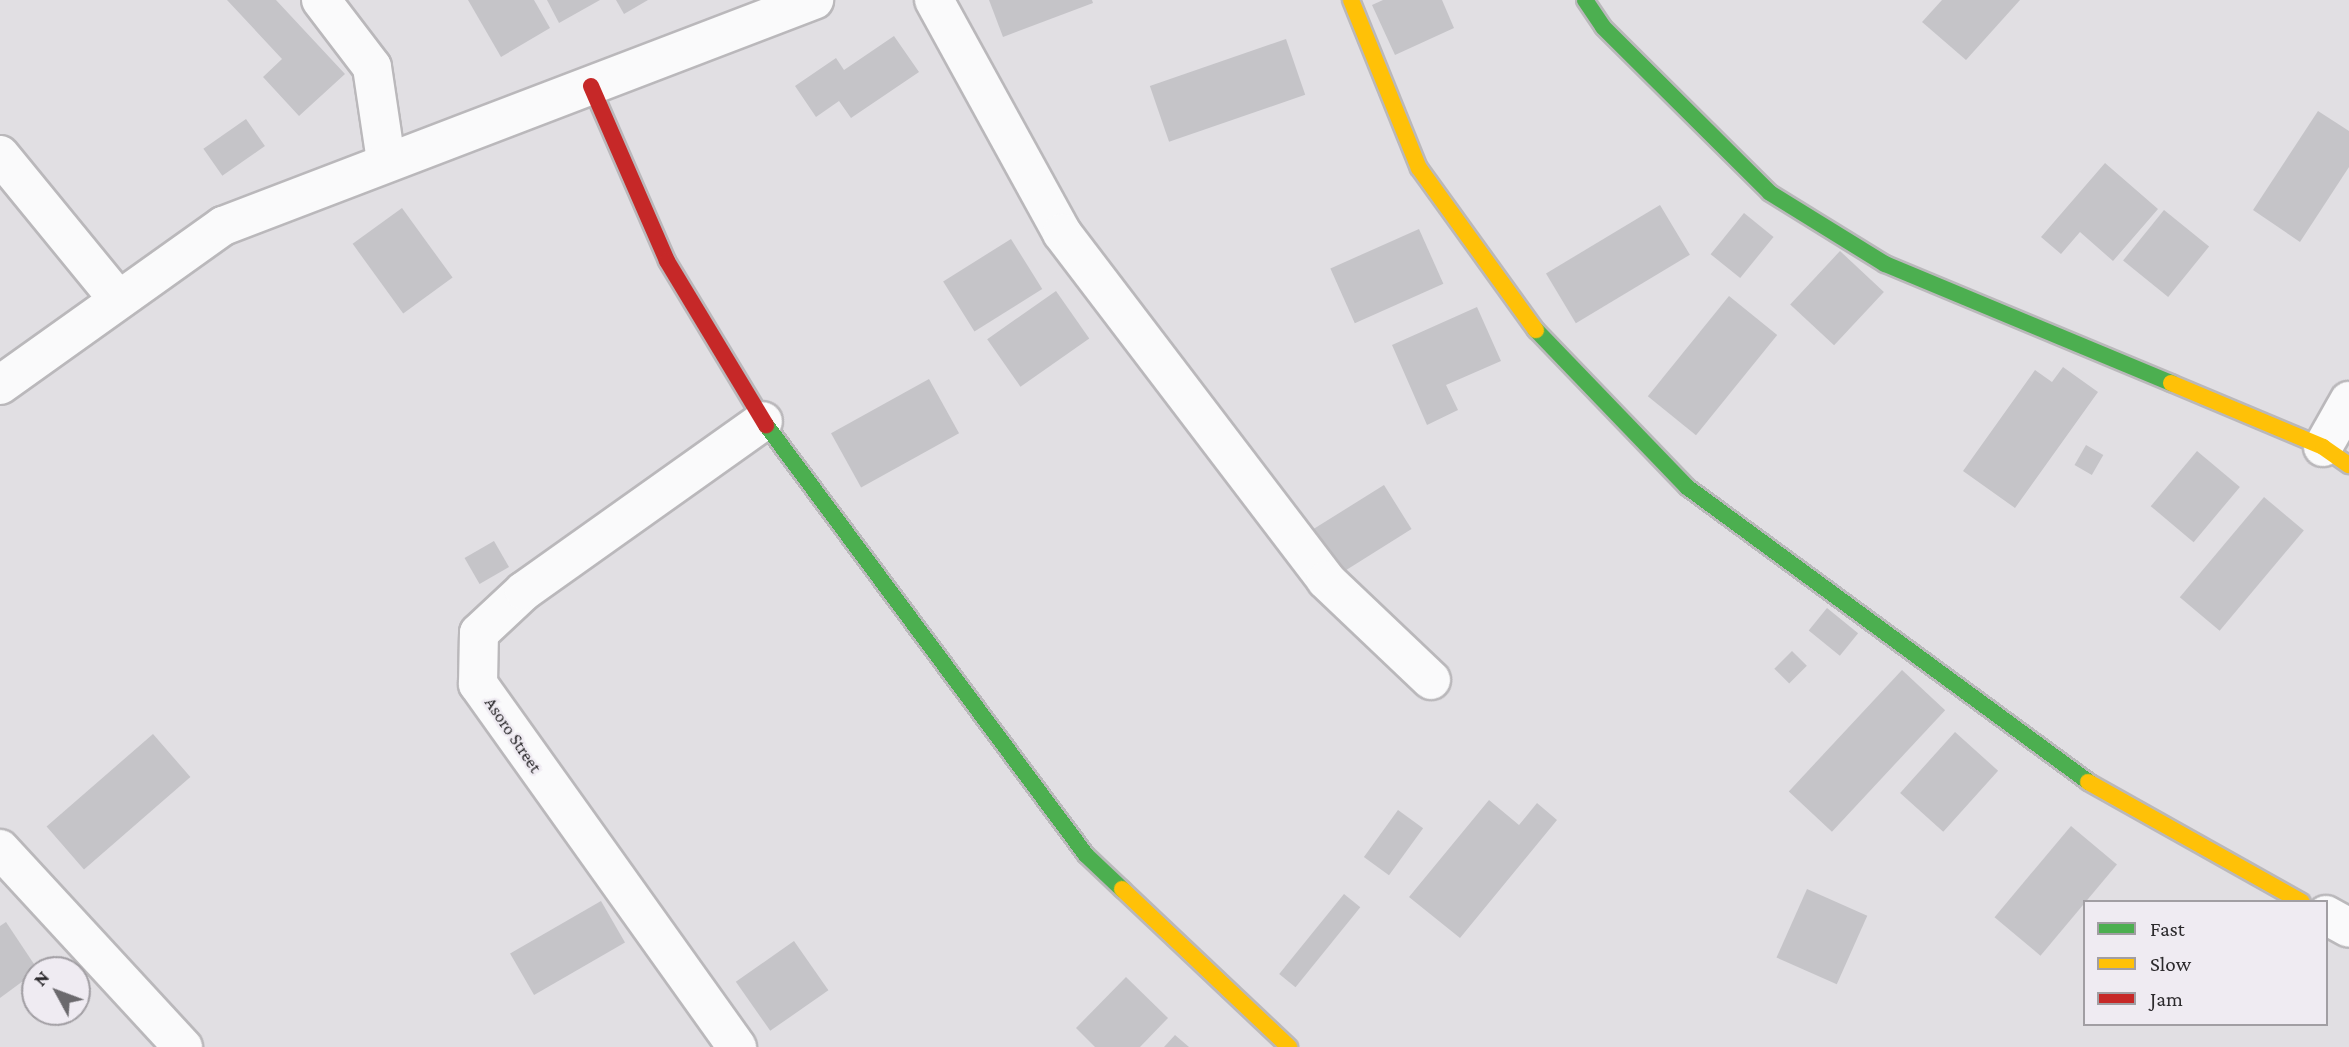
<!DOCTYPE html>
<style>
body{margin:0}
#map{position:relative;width:2349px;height:1047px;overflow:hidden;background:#e1dfe3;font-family:"Crimson Pro",serif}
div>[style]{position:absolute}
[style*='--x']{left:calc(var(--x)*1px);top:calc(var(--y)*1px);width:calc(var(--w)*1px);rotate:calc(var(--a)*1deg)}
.building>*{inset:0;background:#c5c4c8;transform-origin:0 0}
.roads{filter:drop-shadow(2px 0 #bab8bb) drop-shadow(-2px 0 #bab8bb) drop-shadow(0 2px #bab8bb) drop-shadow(0 -2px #bab8bb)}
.street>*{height:38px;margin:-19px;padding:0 19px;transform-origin:19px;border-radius:19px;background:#fafafb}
.fast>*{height:16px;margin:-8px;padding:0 8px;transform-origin:8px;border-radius:8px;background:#4caf50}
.slow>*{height:16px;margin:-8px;padding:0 8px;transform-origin:8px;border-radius:8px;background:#ffc107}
.jam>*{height:16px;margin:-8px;padding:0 8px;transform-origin:8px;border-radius:8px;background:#c62828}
span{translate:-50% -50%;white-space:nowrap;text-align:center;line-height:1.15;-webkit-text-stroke:5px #efebf2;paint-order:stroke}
.street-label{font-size:18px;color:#2c2a2d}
.legend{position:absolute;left:2083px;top:900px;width:245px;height:126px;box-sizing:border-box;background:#efebf2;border:2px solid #a19ea3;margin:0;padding:9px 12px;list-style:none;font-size:21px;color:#2c2a2d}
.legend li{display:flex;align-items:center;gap:14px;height:35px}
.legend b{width:35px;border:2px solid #a19ea3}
.north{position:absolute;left:21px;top:956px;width:70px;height:70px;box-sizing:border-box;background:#efebf2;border:2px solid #a19ea3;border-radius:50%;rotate:311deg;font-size:19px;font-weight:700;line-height:28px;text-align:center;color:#2c2a2d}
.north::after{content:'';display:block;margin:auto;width:24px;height:32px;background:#6b696d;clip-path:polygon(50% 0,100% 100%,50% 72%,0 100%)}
</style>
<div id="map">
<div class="building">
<i style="clip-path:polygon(227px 0,276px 0,345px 74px,299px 116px,263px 77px,282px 59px)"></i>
<i style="clip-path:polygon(468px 0,534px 0,550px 28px,501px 57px)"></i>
<i style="clip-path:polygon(547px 0,600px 0,559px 23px)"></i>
<i style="clip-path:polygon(616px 0,648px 0,624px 14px)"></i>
<i style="clip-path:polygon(989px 0,1092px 0,1093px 3px,1003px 37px)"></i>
<i style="clip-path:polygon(1383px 0,1442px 0,1454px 28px,1395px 55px,1372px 5px)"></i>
<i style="clip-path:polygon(1942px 0,2020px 0,1966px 60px,1922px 22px)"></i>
<i style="clip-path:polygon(894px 36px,919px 72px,851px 118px,839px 101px,816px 117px,795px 86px,836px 58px,844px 70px)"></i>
<i style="left:1286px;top:39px;width:59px;height:144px;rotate:71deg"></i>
<i style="clip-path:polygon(2318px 111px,2349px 131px,2349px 167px,2300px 242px,2253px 210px)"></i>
<i style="left:246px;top:119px;width:33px;height:52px;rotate:55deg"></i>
<i style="clip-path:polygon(2105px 163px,2158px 209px,2113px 261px,2080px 232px,2061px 254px,2041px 237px)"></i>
<i style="left:1660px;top:205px;width:58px;height:133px;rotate:59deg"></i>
<i style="left:402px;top:208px;width:86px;height:61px;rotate:54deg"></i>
<i style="left:2164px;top:210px;width:58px;height:65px;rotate:39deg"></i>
<i style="left:1744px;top:213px;width:38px;height:53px;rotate:39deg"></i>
<i style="left:1419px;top:229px;width:60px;height:97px;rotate:66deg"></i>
<i style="left:1011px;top:239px;width:59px;height:80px;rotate:58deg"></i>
<i style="left:1840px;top:251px;width:60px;height:73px;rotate:43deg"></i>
<i style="left:1056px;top:291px;width:58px;height:84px;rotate:55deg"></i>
<i style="left:1729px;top:296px;width:62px;height:129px;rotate:39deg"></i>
<i style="clip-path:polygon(1477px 307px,1501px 361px,1446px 385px,1458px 410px,1427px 425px,1392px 345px)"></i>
<i style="clip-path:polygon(2063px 367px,2098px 392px,2015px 508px,1963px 471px,2035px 370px,2052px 382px)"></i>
<i style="left:929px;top:379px;width:62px;height:112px;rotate:61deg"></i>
<i style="left:2086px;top:445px;width:20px;height:23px;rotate:30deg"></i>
<i style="left:2197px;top:451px;width:56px;height:72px;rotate:40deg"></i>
<i style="left:1384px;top:485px;width:52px;height:93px;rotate:58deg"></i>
<i style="left:2264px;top:497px;width:52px;height:131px;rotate:40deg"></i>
<i style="left:494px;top:541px;width:30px;height:34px;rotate:60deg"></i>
<i style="left:1827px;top:608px;width:40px;height:29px;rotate:39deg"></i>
<i style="left:1792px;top:651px;width:21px;height:25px;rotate:45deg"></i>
<i style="left:1902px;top:670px;width:59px;height:166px;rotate:43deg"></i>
<i style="left:1955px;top:732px;width:58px;height:82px;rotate:42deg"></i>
<i style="left:153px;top:734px;width:57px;height:141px;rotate:49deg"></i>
<i style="clip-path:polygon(1489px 800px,1519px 825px,1537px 803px,1557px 820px,1460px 938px,1409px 897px)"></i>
<i style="left:1398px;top:810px;width:31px;height:58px;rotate:36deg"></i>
<i style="left:2071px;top:826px;width:60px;height:119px;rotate:40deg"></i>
<i style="left:1807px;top:889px;width:66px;height:75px;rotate:24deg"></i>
<i style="left:1344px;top:894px;width:21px;height:103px;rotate:39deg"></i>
<i style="left:601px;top:901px;width:48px;height:105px;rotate:60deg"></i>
<i style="clip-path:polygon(6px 922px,38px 970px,0 998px,0 926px)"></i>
<i style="left:794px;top:941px;width:60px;height:71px;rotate:55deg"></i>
<i style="clip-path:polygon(1126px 977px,1168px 1018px,1140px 1047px,1095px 1047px,1076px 1028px)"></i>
<i style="clip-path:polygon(1175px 1035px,1189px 1047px,1164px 1047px)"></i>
</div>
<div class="roads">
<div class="street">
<i style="--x:321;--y:0;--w:84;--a:52.7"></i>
<i style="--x:372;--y:67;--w:95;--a:81.5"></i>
<i style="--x:934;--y:0;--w:266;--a:61.2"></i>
<i style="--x:1062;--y:233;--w:436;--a:52.7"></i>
<i style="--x:1326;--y:580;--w:145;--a:43.6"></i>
<i style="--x:0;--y:155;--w:185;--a:50.7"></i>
<i style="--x:0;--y:385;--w:274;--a:-35.5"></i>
<i style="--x:223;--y:226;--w:633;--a:-20.93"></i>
<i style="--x:2323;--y:447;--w:53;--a:-60.5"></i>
<i style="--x:0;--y:849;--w:270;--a:47.3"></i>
<i style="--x:2326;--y:915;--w:26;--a:29"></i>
<i style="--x:737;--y:1047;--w:446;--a:-125.5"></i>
<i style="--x:478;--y:684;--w:51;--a:-88.9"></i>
<i style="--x:479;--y:633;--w:62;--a:-43"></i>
<i style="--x:524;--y:591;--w:293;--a:-35.4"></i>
</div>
<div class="fast">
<i style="--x:1585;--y:0;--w:32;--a:56"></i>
<i style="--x:1603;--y:27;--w:235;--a:44.8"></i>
<i style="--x:1770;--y:193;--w:135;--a:31.7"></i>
<i style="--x:1885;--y:264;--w:310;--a:22.6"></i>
<i style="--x:1536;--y:330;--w:218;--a:46.1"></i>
<i style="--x:1687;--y:487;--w:498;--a:36.3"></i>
<i style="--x:766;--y:425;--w:536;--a:53.34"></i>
<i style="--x:1086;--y:855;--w:50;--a:43.4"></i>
</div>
<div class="slow">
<i style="--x:1351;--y:0;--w:181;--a:68"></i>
<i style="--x:1419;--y:168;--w:200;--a:54.2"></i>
<i style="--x:2171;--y:383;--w:165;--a:22.8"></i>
<i style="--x:2323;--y:447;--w:32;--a:35"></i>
<i style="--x:2088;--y:782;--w:245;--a:29.3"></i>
<i style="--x:1122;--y:889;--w:230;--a:43.4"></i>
</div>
<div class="jam">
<i style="--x:591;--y:86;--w:191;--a:66.5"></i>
<i style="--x:667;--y:261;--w:192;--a:58.9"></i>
</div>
</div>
<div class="street-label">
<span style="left:513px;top:735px;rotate:56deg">Asoro Street</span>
</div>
<ul class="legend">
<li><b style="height:9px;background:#4caf50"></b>Fast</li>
<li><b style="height:9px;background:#ffc107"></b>Slow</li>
<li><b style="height:9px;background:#c62828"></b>Jam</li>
</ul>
<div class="north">N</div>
</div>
